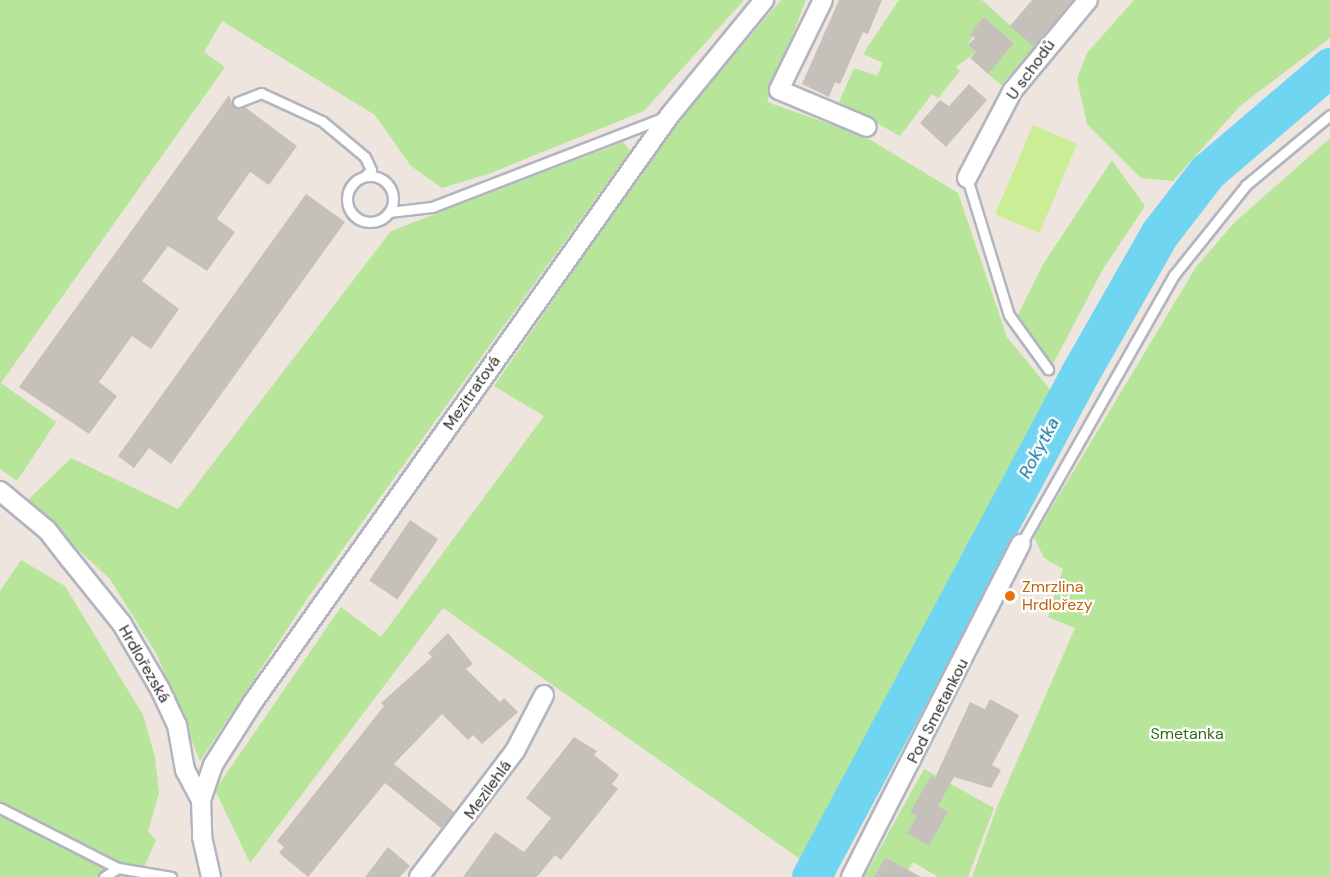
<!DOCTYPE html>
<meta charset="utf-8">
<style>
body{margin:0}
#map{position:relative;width:1330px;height:877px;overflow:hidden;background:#eee6de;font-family:"DM Sans",sans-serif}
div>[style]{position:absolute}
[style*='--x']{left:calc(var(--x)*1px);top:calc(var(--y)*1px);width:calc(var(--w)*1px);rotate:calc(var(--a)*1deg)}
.green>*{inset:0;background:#b7e599}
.pitch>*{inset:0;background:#cbed95;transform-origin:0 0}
.river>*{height:39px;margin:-19.5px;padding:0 19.5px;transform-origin:19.5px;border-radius:19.5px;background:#6fd5f1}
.building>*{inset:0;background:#c6c0ba;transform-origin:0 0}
.roads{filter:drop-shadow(2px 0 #b2b5c0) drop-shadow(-2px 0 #b2b5c0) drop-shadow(0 2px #b2b5c0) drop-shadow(0 -2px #b2b5c0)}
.service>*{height:9px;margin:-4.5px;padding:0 4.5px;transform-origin:4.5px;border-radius:4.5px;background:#fff}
.service>.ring{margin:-4.5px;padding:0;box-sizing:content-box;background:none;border:9px solid #fff;border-radius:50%}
.minor>*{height:18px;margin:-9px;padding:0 9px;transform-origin:9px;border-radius:9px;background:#fff}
.dots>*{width:16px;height:16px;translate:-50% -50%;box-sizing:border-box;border:3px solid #fff;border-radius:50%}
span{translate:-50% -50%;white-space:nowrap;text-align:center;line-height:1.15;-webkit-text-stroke:4.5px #fff;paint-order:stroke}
.street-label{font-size:16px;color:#2c2c2c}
.food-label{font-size:16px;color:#c56008}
.left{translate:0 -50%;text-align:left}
.park-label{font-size:16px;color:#2e6c19}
.water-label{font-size:18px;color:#0b74a1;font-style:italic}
</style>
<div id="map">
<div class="green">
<i style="clip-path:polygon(0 0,744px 0,644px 111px,491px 173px,442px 188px,411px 166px,375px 115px,222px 21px,204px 52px,225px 67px,1px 383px,56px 422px,17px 481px,0 469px)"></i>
<i style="clip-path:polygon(781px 0,806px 0,767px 102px,864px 136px,958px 193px,1007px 337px,1052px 392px,800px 859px,443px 608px,250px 863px,215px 790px,341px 607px,381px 637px,544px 416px,494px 386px,675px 124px)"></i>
<i style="clip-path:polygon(899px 0,982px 0,1034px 47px,1001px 85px,987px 73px,1014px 43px,984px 17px,968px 45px,976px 52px,956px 67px,960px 71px,938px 98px,932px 94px,900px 136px,839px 102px,854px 68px,877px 76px,883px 63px,863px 54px)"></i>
<i style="clip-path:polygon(1134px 0,1330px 0,1330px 38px,1240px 106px,1173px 181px,1141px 178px,1087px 124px,1077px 79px,1087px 53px)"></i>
<i style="clip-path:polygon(1330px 138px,1330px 877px,972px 877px,997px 807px,1075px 628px,1048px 617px,1063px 569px,1044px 558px,1034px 537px,1196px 267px,1234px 223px)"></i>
<i style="clip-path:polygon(623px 142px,630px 151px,309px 596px,200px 761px,157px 655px,110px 579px,26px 502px,71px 458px,178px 509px,391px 231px)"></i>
<i style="clip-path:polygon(1112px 160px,1145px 206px,1103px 269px,1053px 364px,1019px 326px,1017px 317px,1042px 266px)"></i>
<i style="clip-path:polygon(21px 560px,65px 586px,143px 715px,155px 757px,159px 793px,148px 831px,156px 840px,140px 877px,0 877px,0 591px)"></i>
<i style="clip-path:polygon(evenodd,924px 769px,994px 808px,968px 877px,938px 877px,913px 862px,908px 870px,885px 857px,874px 877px,864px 877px,924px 769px,920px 796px,948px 812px,929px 846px,917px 816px,910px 812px,920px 796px)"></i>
</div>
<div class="pitch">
<i style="left:1033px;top:125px;width:48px;height:97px;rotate:23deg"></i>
</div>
<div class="river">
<i style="--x:811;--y:877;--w:571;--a:-61.91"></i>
<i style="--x:1080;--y:373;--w:161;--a:-60.3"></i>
<i style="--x:1160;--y:233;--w:77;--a:-52.4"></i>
<i style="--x:1207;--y:172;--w:162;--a:-40.5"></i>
</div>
<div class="building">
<i style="clip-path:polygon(839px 0,882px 0,868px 34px,863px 32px,840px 84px,835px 82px,829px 97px,802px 84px)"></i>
<i style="clip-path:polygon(1032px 0,1073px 0,1034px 47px,1010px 26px)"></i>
<i style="clip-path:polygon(984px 17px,1014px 43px,988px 74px,970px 58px,976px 52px,968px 45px,975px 38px,970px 34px)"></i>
<i style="clip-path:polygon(969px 84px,987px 100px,946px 147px,920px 123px,940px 100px,949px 106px)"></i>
<i style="clip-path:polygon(229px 95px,234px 108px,245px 107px,297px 146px,269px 185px,250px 172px,217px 219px,235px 232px,207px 271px,168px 246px,142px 281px,179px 309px,151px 349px,132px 336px,99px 382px,117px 396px,89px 434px,19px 387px)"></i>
<i style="clip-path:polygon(306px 194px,345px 222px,171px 464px,149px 448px,134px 468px,118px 456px)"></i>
<i style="left:410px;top:520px;width:34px;height:73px;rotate:34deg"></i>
<i style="clip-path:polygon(448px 633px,473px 664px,466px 669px,500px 702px,504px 698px,518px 712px,482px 744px,473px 735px,468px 740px,442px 714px,394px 764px,454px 812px,450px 818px,441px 828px,385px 783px,308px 877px,279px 853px,284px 847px,277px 841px,384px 706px,381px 703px,432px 657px,428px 653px)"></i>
<i style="clip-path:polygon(990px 699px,1019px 715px,992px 765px,1001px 770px,991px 788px,954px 777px,938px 806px,948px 812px,929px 846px,907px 833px,917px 816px,910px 812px,931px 776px,935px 778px,970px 702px,985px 709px)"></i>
<i style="clip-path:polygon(574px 737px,597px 751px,594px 755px,619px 775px,612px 784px,618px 789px,561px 860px,555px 855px,537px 877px,463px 877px,495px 832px,524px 852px,551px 818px,526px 798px)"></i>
<i style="clip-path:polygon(388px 847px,410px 866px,400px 877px,365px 877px)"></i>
<i style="clip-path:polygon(885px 857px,921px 877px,874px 877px)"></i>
</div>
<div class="roads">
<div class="service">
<i style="--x:238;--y:102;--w:25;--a:-21"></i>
<i style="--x:261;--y:93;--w:67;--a:24.7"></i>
<i style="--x:322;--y:121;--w:56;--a:39.9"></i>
<i style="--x:365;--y:157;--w:14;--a:65"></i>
<i style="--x:371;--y:170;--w:8;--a:135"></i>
<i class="ring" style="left:347px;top:176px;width:37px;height:37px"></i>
<i style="--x:967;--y:178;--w:143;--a:73"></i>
<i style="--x:1009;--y:315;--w:67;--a:54.2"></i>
<i style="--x:389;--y:212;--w:43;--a:-6.6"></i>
<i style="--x:432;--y:207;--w:250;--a:-21.1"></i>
<i style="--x:1021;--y:544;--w:309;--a:-60.4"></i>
<i style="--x:1174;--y:275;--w:115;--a:-51.3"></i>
<i style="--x:1246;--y:185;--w:109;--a:-39.8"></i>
<i style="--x:0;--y:808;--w:132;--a:27"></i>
<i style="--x:104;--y:877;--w:17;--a:-33"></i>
<i style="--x:118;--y:868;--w:54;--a:9.6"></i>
</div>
<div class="minor">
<i style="--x:823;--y:0;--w:100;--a:116.1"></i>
<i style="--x:779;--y:90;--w:95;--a:22.8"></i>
<i style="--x:967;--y:178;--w:99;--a:-62.4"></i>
<i style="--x:1013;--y:90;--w:117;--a:-50.2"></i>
<i style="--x:0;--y:491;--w:61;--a:39.7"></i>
<i style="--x:47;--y:530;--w:36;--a:52"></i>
<i style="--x:69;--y:558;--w:85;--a:51.2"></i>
<i style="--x:122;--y:624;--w:75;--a:59.7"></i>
<i style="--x:160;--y:689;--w:40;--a:65"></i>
<i style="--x:177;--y:725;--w:46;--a:79.9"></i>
<i style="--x:185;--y:770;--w:34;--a:62"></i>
<i style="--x:201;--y:800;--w:37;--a:88"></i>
<i style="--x:202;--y:837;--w:41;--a:77.3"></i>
<i style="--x:201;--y:800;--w:37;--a:-71"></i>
<i style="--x:213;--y:765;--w:75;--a:-57.6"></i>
<i style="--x:253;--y:702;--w:720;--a:-54.61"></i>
<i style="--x:670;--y:115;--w:149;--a:-50.7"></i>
<i style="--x:419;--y:877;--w:158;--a:-52.7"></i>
<i style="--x:515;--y:751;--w:63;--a:-62.6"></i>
<i style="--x:851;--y:877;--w:374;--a:-63"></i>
</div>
</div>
<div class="dots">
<i style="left:1010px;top:596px;background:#e8710a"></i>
</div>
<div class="street-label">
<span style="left:1031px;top:70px;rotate:-54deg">U schodů</span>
<span style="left:472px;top:393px;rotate:-55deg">Mezitraťová</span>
<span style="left:144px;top:664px;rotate:60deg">Hrdlořezská</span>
<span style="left:938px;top:711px;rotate:-63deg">Pod Smetankou</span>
<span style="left:488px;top:790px;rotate:-54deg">Mezilehlá</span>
</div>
<div class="food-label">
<span class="left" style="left:1022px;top:596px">Zmrzlina<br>Hrdlořezy</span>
</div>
<div class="park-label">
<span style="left:1187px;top:734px">Smetanka</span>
</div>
<div class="water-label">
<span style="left:1039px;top:448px;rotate:-62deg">Rokytka</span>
</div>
</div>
